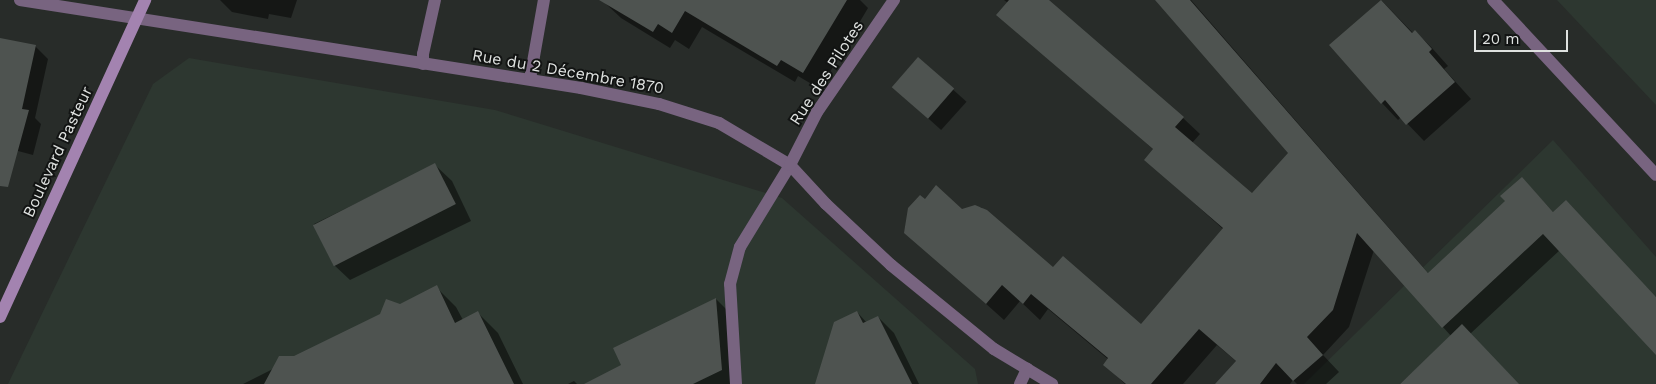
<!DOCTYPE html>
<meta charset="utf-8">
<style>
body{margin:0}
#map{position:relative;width:1656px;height:384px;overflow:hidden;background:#282c29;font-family:"Work Sans",sans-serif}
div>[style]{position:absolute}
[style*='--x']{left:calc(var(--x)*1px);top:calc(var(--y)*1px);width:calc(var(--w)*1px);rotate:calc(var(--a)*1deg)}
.built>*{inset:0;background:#2d3730}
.shadow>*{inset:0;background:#0007;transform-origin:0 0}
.building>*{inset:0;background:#4e5350;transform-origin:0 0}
.service>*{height:12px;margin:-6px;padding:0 6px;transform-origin:6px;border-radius:6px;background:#786480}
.minor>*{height:12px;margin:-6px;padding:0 6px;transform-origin:6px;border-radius:6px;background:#786480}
.secondary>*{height:12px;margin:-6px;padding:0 6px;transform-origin:6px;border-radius:6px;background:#a383b0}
span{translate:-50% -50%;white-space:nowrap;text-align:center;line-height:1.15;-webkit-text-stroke:4px #121413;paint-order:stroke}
.street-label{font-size:16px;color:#dfe2e0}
.scale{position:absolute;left:1474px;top:30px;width:94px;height:22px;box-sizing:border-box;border:2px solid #dfe2e0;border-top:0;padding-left:6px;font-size:15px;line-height:18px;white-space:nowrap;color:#dfe2e0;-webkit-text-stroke:4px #121413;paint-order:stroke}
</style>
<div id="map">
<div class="built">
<i style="clip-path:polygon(1557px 0,1656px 0,1656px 105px)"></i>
<i style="clip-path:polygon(189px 58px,495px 110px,782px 198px,975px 369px,978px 384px,8px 384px,153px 84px)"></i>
<i style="clip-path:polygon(1553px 140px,1656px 257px,1656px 384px,1304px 384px)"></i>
</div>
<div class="shadow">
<i style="clip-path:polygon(220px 0,297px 0,291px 18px,269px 14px,268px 19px,232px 12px)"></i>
<i style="clip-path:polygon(605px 0,860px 0,868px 8px,820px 89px,798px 76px,795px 82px,702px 27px,689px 49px,675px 40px,670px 48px,621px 18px,604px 2px)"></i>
<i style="clip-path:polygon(1004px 0,1047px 0,1183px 118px,1200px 134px,1192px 143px,1252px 195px,1290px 153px,1156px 0,1191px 0,1429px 274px,1507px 201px,1522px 178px,1554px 213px,1656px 297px,1656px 353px,1560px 250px,1470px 334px,1518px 384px,1400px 384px,1451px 336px,1374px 250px,1349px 327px,1323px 355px,1339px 372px,1326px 384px,1297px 384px,1293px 380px,1290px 384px,1216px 384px,1237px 362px,1217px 345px,1183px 384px,1125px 384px,1105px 365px,1109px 360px,1048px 309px,1040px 320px,1020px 301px,1004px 320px,906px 232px,925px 200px,962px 210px,981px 207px,1053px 269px,1141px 325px,1223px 229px,1146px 160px,1154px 150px,998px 15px,1008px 3px)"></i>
<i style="clip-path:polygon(1382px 1px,1413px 33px,1415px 31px,1432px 48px,1448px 66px,1444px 69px,1471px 99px,1424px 141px,1401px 117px,1398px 120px,1382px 103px,1331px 45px)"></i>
<i style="clip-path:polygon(0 39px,35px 46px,48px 59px,35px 118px,41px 124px,33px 155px,3px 147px,0 166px)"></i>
<i style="left:919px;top:59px;width:64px;height:38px;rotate:42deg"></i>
<i style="clip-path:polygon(435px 165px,452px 181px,471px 221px,350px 280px,333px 264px,314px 224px)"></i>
<i style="clip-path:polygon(436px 287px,456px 307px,463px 320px,478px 313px,498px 333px,523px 384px,243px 384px)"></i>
<i style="clip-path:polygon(716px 299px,736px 319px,741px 384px,587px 384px,623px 366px)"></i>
<i style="clip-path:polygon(857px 312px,867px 323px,878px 317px,894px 333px,919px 384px,816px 384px)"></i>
<i style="clip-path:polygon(574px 381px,577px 384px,568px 384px)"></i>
</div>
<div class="building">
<i style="clip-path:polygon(599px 0,847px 0,803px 73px,781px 60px,777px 66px,685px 11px,672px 33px,658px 24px,653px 32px)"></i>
<i style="clip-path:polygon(1009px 0,1049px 0,1184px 117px,1175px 127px,1252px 193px,1288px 153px,1155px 0,1190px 0,1428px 273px,1505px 201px,1500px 196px,1522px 177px,1553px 212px,1566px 200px,1656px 297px,1656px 355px,1543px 234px,1442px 328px,1357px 233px,1333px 310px,1307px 337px,1323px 355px,1293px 381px,1276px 363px,1260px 384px,1215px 384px,1236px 361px,1199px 329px,1151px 384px,1126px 384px,1103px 365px,1108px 358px,1031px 294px,1023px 304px,1002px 285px,986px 304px,904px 233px,908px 208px,920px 195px,925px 199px,936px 185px,962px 209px,975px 205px,987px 210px,1053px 267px,1063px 256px,1141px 324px,1223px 228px,1144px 160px,1153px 149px,996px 15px)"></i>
<i style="clip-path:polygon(1381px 0,1412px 33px,1415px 30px,1432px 49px,1429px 52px,1455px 82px,1406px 125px,1385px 100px,1381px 104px,1329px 45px)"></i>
<i style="clip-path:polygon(0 38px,36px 45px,22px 109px,29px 110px,8px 187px,0 186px)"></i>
<i style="left:918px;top:57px;width:48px;height:40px;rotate:41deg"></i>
<i style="left:435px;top:163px;width:46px;height:137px;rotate:63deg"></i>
<i style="clip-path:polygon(437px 285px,455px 323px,478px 311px,514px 384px,264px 384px,279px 356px,294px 356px,380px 314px,386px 299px,400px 304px)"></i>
<i style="clip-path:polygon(716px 298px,722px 370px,693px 384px,584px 384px,621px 365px,613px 348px)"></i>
<i style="clip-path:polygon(857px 311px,863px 323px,878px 316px,912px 384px,815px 384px,834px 322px)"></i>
<i style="clip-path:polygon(1462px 324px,1519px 384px,1400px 384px)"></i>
</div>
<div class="service">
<i style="--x:423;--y:64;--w:10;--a:-90"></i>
<i style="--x:423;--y:54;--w:55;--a:-77.5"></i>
<i style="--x:736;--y:384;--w:100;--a:-93.4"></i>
<i style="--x:730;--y:284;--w:38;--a:-75"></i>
<i style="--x:740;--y:247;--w:96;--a:-58.6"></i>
</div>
<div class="minor">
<i style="--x:20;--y:0;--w:568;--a:8.91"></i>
<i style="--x:581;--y:88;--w:80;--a:11.6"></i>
<i style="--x:659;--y:104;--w:63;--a:17.6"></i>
<i style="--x:719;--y:123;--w:82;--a:30.6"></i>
<i style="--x:790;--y:165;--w:53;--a:47.3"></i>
<i style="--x:826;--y:204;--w:89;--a:43.2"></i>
<i style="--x:891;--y:265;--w:133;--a:39.2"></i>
<i style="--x:994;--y:349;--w:68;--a:31.1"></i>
<i style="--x:1493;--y:0;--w:239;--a:47"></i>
<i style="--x:530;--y:79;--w:80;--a:-80"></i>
<i style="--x:790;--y:165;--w:59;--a:-63"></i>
<i style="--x:817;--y:112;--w:136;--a:-55.5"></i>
<i style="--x:1020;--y:384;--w:17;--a:-65"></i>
</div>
<div class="secondary">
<i style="--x:0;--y:317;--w:349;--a:-65.4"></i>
</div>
<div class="street-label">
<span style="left:568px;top:72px;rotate:10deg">Rue du 2 Décembre 1870</span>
<span style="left:827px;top:73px;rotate:-57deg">Rue des Pilotes</span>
<span style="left:58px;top:152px;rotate:-65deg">Boulevard Pasteur</span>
</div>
<div class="scale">20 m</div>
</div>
